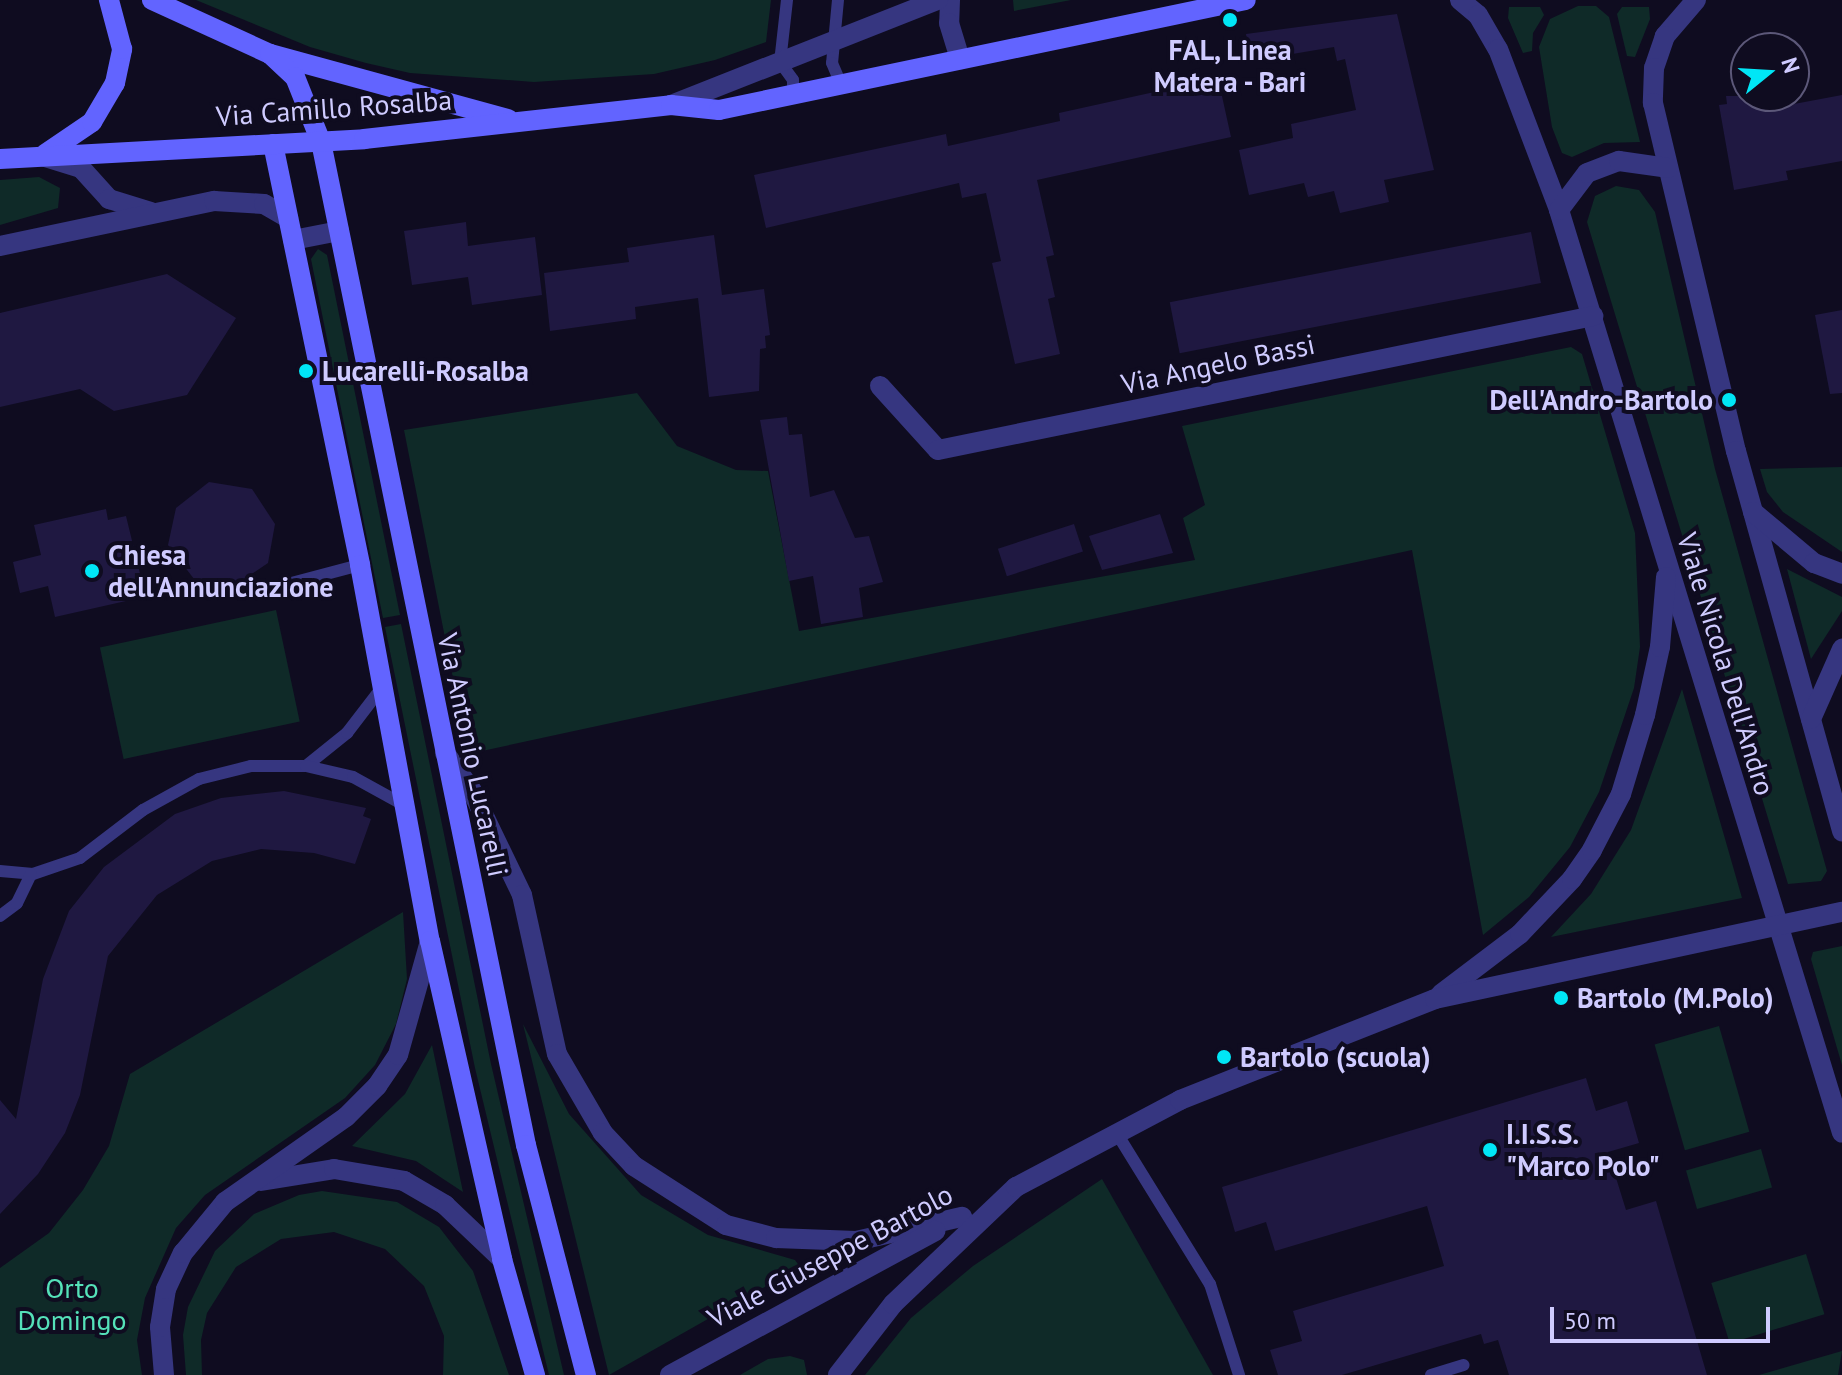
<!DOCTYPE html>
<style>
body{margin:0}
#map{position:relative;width:1842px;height:1375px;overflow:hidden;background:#0f0c20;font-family:"PT Sans",sans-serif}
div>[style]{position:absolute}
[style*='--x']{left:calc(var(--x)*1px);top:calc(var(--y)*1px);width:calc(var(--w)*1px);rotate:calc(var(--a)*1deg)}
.green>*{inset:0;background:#0f2a28;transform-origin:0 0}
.building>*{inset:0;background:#1f1841;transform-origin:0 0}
.lane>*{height:12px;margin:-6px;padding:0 6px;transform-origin:6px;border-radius:6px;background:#363680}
.street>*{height:20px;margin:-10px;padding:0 10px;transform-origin:10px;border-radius:10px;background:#363680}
.secondary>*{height:20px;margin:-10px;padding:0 10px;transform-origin:10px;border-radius:10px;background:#6264ff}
.dots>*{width:22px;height:22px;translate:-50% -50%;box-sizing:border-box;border:4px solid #0f0c20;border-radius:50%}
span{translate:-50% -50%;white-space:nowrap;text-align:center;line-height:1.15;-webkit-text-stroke:8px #0f0c20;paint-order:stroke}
.poi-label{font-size:28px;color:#cfcbff;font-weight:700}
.left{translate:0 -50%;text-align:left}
.right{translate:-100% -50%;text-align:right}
.street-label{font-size:28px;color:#cfcbff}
.park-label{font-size:28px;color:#55e1b9}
.north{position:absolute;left:1730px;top:32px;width:80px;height:80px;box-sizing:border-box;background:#0f0c20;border:2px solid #5c5879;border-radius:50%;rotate:72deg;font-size:22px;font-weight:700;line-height:32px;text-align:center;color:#cfcbff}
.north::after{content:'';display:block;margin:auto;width:28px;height:36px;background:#00e6f6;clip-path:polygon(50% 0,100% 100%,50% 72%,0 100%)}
.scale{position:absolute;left:1550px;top:1307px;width:220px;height:36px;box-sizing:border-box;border:4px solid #cfcbff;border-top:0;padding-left:10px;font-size:24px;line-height:28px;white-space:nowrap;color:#cfcbff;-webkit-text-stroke:6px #0f0c20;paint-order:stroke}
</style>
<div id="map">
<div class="green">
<i style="clip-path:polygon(196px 0,771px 0,766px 42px,715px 60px,654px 74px,534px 82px,410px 73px,366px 63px,310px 47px)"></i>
<i style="clip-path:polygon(1013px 0,1071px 0,1014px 11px)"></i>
<i style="clip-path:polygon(1578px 6px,1596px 6px,1609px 17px,1640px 142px,1604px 143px,1572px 157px,1562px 153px,1552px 127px,1539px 47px,1550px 19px)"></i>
<i style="clip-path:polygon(1509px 7px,1540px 7px,1544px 15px,1533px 33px,1532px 51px,1523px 53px,1508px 18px)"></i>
<i style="clip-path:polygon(1622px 7px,1649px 7px,1650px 19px,1635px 57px,1627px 56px,1617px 14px)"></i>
<i style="clip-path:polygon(39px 177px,60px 188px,58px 208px,0 225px,0 180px)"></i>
<i style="clip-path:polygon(1616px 186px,1639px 190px,1655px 212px,1715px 469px,1827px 871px,1821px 881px,1788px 884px,1587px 222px,1595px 196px)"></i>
<i style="clip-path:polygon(318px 249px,327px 255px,400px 615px,383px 618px,311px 259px)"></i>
<i style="clip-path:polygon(1571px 347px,1582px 354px,1635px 533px,1640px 647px,1634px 688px,1599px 792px,1570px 847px,1529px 897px,1483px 935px,1412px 550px,468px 754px,404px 430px,637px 393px,677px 446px,736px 470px,768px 471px,799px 631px,1195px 560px,1183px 518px,1205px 505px,1182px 426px)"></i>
<i style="clip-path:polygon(1842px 467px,1842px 552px,1783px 512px,1767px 492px,1760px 469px)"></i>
<i style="clip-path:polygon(1787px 569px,1842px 597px,1842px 611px,1811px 659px)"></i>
<i style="left:276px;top:610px;width:114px;height:180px;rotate:78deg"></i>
<i style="clip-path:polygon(401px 624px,491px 1064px,564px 1375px,549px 1375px,475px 1068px,385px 627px)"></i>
<i style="clip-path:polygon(1682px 689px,1742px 898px,1551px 937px,1591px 894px,1631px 830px)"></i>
<i style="clip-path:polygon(403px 912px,407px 979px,396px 1024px,375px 1065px,345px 1098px,205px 1195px,176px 1228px,145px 1298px,137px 1340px,142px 1375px,0 1375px,0 1268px,49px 1233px,83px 1190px,109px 1146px,130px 1074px)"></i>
<i style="clip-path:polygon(1842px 946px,1842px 1065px,1811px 959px,1813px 952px)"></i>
<i style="clip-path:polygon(523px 1024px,569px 1114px,641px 1195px,708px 1235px,795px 1260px,800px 1267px,609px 1375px)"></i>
<i style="left:1719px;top:1026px;width:110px;height:67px;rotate:74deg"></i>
<i style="clip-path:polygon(432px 1045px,463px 1192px,416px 1161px,352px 1146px,405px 1094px)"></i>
<i style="left:1761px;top:1149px;width:40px;height:78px;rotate:74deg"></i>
<i style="clip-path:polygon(1102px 1179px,1213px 1375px,865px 1375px,911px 1318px,973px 1266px)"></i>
<i style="clip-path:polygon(322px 1191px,397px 1202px,439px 1227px,473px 1271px,509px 1375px,443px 1375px,444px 1336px,424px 1286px,385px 1249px,334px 1232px,281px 1239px,236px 1267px,207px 1313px,201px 1340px,202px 1375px,186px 1375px,183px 1335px,188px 1307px,215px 1251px,254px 1214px,299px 1195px)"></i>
<i style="left:1806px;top:1254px;width:63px;height:99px;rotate:73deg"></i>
<i style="clip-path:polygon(1842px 1351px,1838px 1375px,1759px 1375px)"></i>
<i style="clip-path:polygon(790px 1356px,804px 1360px,807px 1375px,740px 1375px,768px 1359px)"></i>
</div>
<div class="building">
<i style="clip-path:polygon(1397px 14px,1434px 170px,1384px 180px,1389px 202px,1340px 213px,1334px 191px,1308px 197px,1304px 183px,1249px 195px,1239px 150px,1293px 138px,1291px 124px,1356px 110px,1345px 59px,1337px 61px,1334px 47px,1250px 61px,1246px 34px)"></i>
<i style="clip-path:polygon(1218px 78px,1231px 137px,1037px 180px,1054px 255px,1046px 257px,1055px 297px,1048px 299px,1060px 354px,1015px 364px,992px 263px,1001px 261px,986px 193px,962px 198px,959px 183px,766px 228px,754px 175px,946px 134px,948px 146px,1060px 121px,1059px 113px)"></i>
<i style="clip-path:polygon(1842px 95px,1842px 161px,1786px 171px,1788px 180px,1734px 190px,1719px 105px,1727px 104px,1726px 96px,1793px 96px,1794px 104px)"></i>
<i style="clip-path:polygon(466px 222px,468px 246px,535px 237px,542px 295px,472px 305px,468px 277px,412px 285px,404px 231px)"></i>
<i style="left:1531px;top:232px;width:52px;height:368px;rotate:79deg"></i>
<i style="clip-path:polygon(714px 235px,722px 295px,764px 289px,770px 335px,765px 336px,766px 348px,760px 349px,759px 391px,709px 397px,698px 298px,635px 307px,636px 319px,550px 331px,544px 273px,629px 262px,627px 248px)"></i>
<i style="clip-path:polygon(167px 274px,236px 318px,187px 395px,114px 411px,80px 389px,0 407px,0 313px)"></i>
<i style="clip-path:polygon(1842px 310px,1842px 393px,1830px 394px,1815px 315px)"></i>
<i style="clip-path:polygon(787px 417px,789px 435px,802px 434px,810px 497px,834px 490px,855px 538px,869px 536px,883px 582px,859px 588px,863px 617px,821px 624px,813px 576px,789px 581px,760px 420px)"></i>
<i style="clip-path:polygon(209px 482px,252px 489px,275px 524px,268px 563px,234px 586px,194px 579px,168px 545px,176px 508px)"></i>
<i style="clip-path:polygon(106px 509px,108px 520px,126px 516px,143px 586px,124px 590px,126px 601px,55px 617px,48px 586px,20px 593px,13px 562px,41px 555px,34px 525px)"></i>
<i style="clip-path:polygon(1160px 514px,1173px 553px,1102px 570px,1089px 536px)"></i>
<i style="left:1074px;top:524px;width:29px;height:80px;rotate:72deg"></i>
<i style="clip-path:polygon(284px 791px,366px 808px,363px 816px,371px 819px,355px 864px,314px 853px,261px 849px,212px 861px,157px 895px,108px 956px,80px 1095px,65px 1133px,38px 1174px,0 1214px,0 1100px,16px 1119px,43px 979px,69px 911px,104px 867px,175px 814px,221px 798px)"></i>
<i style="clip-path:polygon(1586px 1078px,1596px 1111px,1627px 1101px,1639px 1143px,1608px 1152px,1626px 1210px,1656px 1201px,1707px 1375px,1509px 1375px,1498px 1340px,1484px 1344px,1481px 1334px,1342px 1375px,1278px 1375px,1270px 1350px,1302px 1341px,1293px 1311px,1444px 1266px,1427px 1206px,1275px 1251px,1266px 1222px,1235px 1232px,1222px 1187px)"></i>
</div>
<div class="lane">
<i style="--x:787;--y:0;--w:62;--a:96.4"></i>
<i style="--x:780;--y:62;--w:22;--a:54"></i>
<i style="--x:793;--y:80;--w:14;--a:90"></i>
<i style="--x:838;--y:0;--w:63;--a:95.4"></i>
<i style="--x:832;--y:63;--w:23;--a:67"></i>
<i style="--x:250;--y:594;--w:114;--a:-14.8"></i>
<i style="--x:306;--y:766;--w:53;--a:-38.8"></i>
<i style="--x:347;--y:733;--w:54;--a:-52.5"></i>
<i style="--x:0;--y:871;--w:33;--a:5"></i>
<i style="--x:33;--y:874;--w:50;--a:-18.8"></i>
<i style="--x:80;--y:858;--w:79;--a:-37.3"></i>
<i style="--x:143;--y:810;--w:64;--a:-29"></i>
<i style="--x:199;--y:779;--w:54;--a:-14"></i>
<i style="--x:251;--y:766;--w:55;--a:0"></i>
<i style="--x:306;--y:766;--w:48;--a:13.2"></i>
<i style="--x:353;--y:777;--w:56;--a:28.9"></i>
<i style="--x:0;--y:916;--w:21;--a:-37"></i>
<i style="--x:17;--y:903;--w:32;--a:-64"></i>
<i style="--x:1116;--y:1132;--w:179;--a:58.3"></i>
<i style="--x:1210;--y:1284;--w:96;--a:72.3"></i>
<i style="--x:1431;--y:1375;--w:34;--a:-17"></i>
</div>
<div class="street">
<i style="--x:950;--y:0;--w:23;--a:92"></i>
<i style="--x:949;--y:23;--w:38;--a:73"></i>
<i style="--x:1460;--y:0;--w:23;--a:40"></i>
<i style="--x:1478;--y:15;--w:39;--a:60"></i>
<i style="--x:1498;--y:49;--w:172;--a:69.2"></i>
<i style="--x:1559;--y:210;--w:965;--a:72.95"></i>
<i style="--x:1696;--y:0;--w:48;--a:130.7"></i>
<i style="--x:1665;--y:36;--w:34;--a:109"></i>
<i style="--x:1654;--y:68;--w:35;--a:92"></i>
<i style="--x:1653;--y:103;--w:358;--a:76.6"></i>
<i style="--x:1736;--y:451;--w:395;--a:74.4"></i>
<i style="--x:671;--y:105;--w:287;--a:-21.5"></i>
<i style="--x:45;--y:157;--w:38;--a:17"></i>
<i style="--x:81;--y:168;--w:42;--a:47.9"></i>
<i style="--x:109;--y:199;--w:44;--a:17.2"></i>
<i style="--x:1559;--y:210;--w:46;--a:-52.9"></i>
<i style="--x:1587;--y:173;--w:34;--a:-21"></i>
<i style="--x:1619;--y:161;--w:49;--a:8.1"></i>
<i style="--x:293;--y:240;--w:47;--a:-11.1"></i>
<i style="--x:0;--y:246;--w:219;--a:-11.9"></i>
<i style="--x:214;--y:201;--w:50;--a:3.4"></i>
<i style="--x:264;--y:204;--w:28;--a:30"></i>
<i style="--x:880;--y:386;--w:86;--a:47.8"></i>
<i style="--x:938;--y:450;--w:669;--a:-11.56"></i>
<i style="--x:1753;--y:512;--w:80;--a:39.9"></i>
<i style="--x:1814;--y:563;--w:30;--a:21"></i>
<i style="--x:1811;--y:719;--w:77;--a:-66.1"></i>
<i style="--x:445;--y:753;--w:47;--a:54.6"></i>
<i style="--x:472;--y:791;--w:115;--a:64.3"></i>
<i style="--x:522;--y:895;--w:163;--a:77.6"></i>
<i style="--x:557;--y:1054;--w:91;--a:59.8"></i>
<i style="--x:603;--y:1133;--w:45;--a:46.8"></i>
<i style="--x:634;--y:1166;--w:109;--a:32.7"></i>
<i style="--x:726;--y:1225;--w:52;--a:14.6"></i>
<i style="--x:776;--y:1238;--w:80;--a:2.1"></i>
<i style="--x:856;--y:1241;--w:109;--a:-12.8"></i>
<i style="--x:1441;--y:994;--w:99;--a:-37.2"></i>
<i style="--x:1520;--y:934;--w:76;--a:-46.6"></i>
<i style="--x:1572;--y:879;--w:35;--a:-55"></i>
<i style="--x:1592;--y:850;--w:63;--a:-62.6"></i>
<i style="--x:1621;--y:794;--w:83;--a:-73.1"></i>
<i style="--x:1645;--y:715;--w:70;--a:-77.6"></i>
<i style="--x:1660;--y:647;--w:70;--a:-85.1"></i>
<i style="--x:261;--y:1181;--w:74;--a:-9.3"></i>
<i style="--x:334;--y:1169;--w:71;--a:9.7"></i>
<i style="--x:404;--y:1181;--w:48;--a:30.3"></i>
<i style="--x:445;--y:1205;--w:79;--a:43.5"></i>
<i style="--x:164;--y:1375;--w:48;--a:-94.8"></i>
<i style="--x:160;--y:1327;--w:38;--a:-81"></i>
<i style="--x:166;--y:1289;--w:40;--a:-65"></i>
<i style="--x:183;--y:1253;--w:66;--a:-50.5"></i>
<i style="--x:225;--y:1202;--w:148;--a:-35.1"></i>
<i style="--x:346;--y:1117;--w:44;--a:-45"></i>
<i style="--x:377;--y:1086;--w:37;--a:-56"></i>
<i style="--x:398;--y:1055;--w:118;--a:-74.3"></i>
<i style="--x:670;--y:1375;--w:302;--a:-28.5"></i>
<i style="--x:838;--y:1375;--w:90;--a:-52.2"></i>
<i style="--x:893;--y:1304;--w:170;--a:-43.6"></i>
<i style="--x:1016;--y:1187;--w:186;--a:-27.9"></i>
<i style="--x:1180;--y:1100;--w:274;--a:-21.6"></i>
<i style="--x:1435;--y:999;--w:416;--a:-12.1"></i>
</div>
<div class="secondary">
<i style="--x:152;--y:0;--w:130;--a:24.6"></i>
<i style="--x:270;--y:54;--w:247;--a:15.3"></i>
<i style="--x:270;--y:54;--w:34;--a:43"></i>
<i style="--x:295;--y:77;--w:70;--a:68.2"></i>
<i style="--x:321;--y:142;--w:1024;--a:78.45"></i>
<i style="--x:526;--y:1145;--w:238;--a:75.4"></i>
<i style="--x:273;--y:144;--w:430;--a:78.3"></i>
<i style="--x:360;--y:565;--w:382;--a:79.5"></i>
<i style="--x:430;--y:941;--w:326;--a:77.2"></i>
<i style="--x:502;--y:1259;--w:121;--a:74.1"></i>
<i style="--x:45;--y:154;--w:57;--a:-34.2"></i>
<i style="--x:92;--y:122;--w:45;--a:-59.5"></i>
<i style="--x:115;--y:83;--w:35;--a:-78"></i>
<i style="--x:122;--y:49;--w:51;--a:-104.9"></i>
<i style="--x:0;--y:159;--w:365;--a:-3.1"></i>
<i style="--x:364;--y:139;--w:309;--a:-6.3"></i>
<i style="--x:671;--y:105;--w:48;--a:5.9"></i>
<i style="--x:719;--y:110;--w:538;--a:-11.79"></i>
</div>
<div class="dots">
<i style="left:1230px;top:20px;background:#00e6f6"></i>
<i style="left:306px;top:371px;background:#00e6f6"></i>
<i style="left:1729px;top:400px;background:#00e6f6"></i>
<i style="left:92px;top:571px;background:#00e6f6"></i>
<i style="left:1561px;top:998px;background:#00e6f6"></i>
<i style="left:1224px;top:1057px;background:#00e6f6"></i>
<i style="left:1490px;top:1150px;background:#00e6f6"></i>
</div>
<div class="poi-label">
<span style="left:1230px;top:66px">FAL, Linea<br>Matera - Bari</span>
<span class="left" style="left:322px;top:371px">Lucarelli-Rosalba</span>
<span class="right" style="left:1713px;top:400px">Dell'Andro-Bartolo</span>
<span class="left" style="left:108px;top:571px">Chiesa<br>dell'Annunciazione</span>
<span class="left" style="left:1577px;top:998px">Bartolo (M.Polo)</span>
<span class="left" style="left:1240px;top:1057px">Bartolo (scuola)</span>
<span class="left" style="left:1506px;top:1150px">I.I.S.S.<br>"Marco Polo"</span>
</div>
<div class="street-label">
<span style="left:334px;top:108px;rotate:-4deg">Via Camillo Rosalba</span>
<span style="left:1218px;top:364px;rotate:-12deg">Via Angelo Bassi</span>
<span style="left:1726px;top:664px;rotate:73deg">Viale Nicola Dell'Andro</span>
<span style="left:473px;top:755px;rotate:78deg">Via Antonio Lucarelli</span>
<span style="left:830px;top:1256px;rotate:-28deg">Viale Giuseppe Bartolo</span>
</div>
<div class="park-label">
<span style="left:72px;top:1304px">Orto<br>Domingo</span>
</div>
<div class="north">N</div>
<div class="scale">50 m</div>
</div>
